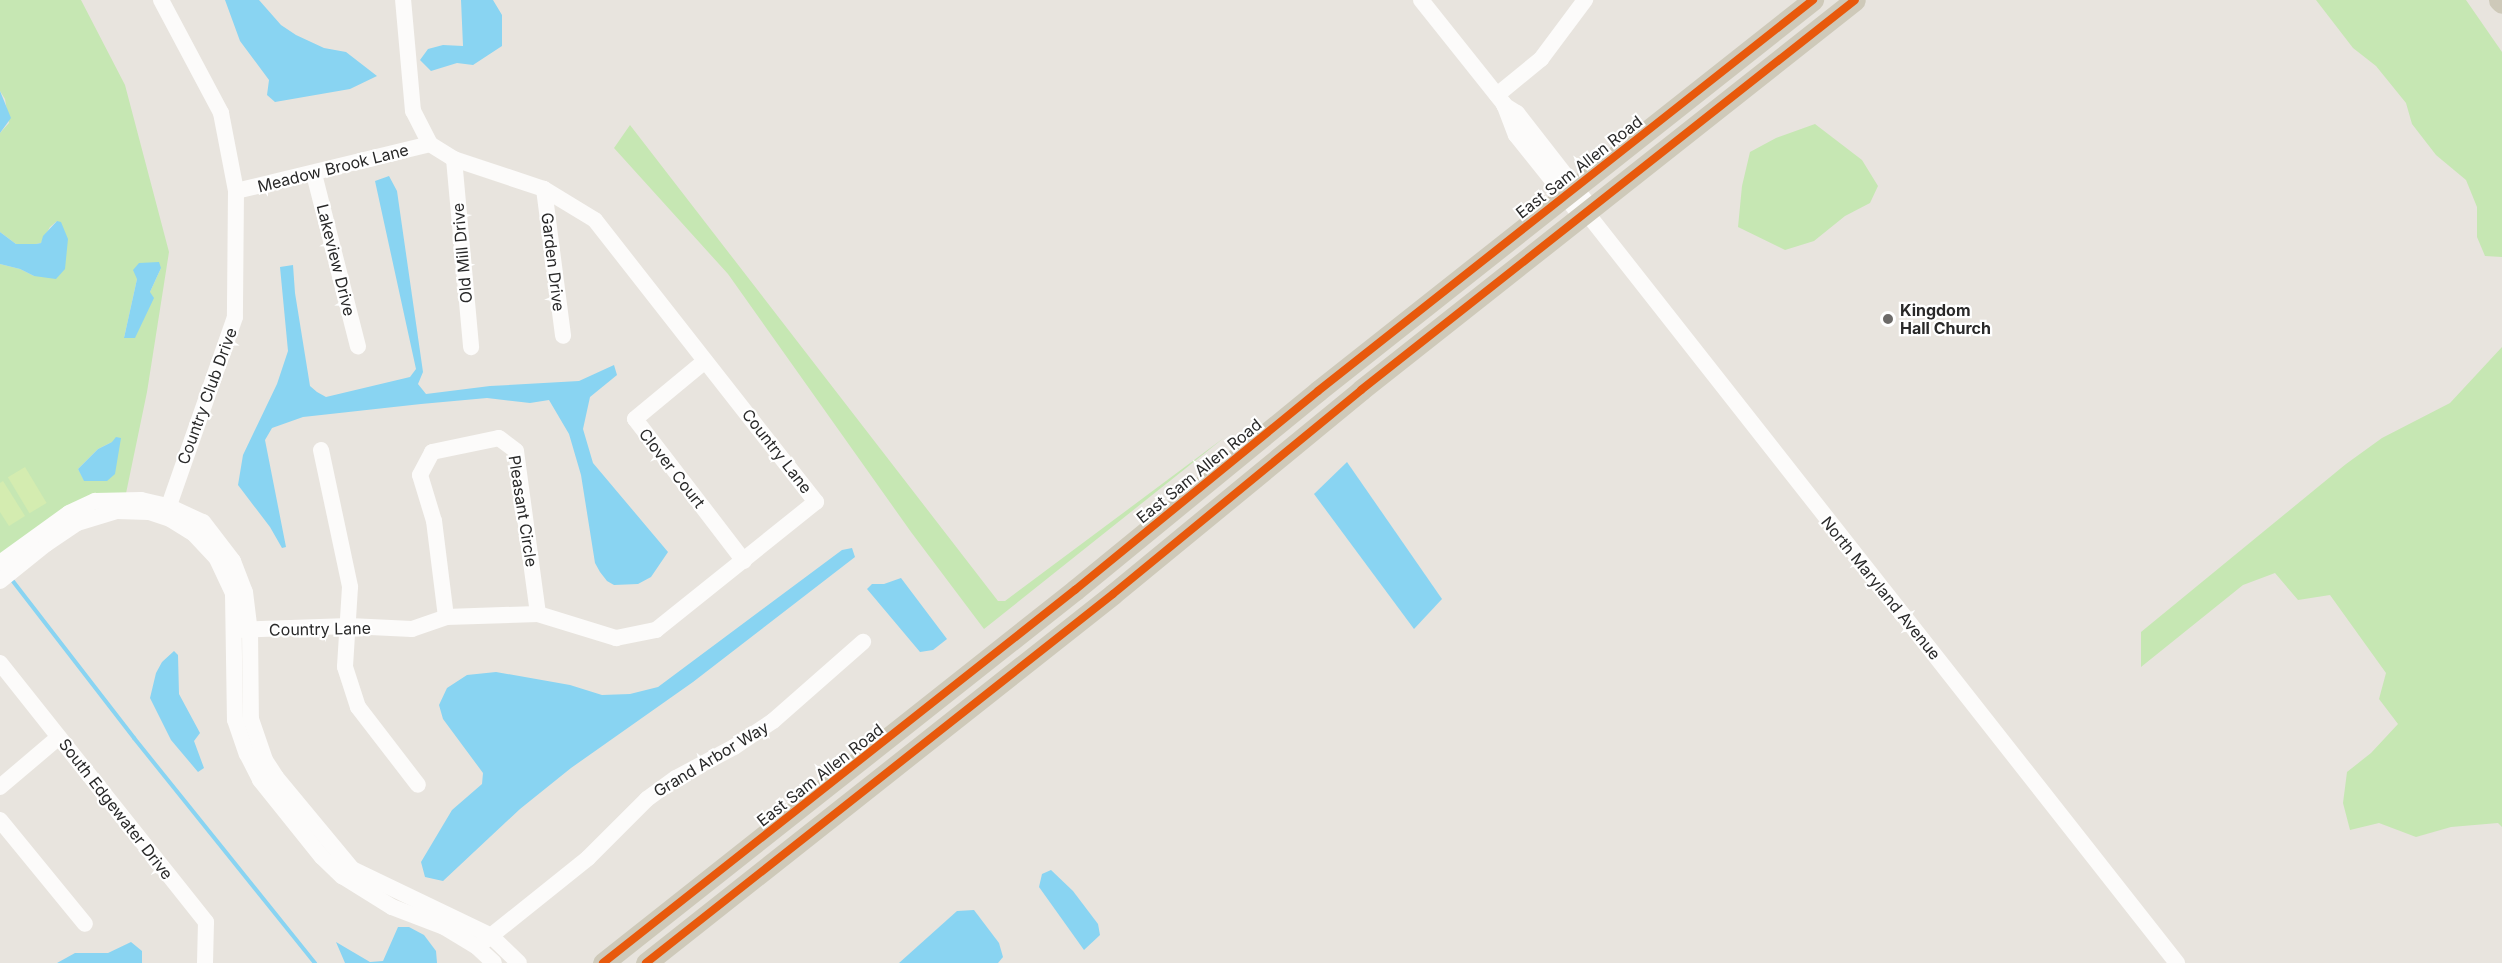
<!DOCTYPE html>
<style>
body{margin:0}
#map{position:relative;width:2502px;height:963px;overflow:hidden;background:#e8e4de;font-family:Inter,sans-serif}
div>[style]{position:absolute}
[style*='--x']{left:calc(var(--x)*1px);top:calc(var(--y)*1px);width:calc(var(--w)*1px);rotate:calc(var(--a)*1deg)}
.green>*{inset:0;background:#c6e7b3}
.pitch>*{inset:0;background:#d4ecb0;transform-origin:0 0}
.water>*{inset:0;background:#89d4f2}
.stream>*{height:4px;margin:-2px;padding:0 2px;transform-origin:2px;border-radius:2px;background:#89d4f2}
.minor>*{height:16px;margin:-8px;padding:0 8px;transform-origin:8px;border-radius:8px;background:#fcfbfa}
.major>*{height:21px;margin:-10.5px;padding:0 10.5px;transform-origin:10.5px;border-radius:10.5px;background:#cec9b9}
.cycleway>*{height:8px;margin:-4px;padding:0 4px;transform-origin:4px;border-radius:4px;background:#e8590c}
.dots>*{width:16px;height:16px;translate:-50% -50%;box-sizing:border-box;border:3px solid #fff;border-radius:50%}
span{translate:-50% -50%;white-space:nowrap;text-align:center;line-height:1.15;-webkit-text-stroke:4.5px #fff;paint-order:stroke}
.street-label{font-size:16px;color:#292929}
.poi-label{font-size:16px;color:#292929;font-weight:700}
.left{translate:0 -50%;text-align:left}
</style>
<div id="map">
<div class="green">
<i style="clip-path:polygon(evenodd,0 0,81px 0,125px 85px,169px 252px,147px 392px,124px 503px,0 571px,0 264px,20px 269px,34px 276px,57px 221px,50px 227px,41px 243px,36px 244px,16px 244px,0 232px,0 133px,9px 123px,5px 99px,0 91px,0 0,161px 268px,150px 292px,124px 338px,137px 279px,161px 268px,0 0,112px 442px,84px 480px,78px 469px,98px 449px,112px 442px)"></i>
<i style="clip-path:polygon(2316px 0,2466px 0,2502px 52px,2502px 257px,2485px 256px,2477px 237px,2477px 207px,2466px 180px,2436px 155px,2412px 124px,2406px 103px,2376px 66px,2353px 48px)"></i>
<i style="clip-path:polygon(1815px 124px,1862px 160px,1878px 186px,1870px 203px,1845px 216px,1814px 241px,1785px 250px,1738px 227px,1742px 186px,1750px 152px,1776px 138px)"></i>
<i style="clip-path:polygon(630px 125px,998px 601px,1005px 601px,1225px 437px,984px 629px,911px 532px,728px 274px,614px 148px)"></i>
<i style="clip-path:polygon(2502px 347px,2502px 827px,2498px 823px,2451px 827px,2416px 837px,2379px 823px,2350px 830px,2343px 803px,2347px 772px,2371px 753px,2398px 724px,2379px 699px,2386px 673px,2330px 595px,2298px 600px,2275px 573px,2243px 585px,2141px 667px,2141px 632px,2346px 464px,2382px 438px,2450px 403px)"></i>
</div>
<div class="pitch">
<i style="left:25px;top:467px;width:42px;height:20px;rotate:59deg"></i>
<i style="clip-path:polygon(3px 481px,25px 516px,9px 526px,0 512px,0 483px)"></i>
</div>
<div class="water">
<i style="clip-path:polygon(225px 0,259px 0,281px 25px,296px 35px,324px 48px,346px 52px,377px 76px,350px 89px,275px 102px,267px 95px,269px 80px,240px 41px)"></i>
<i style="clip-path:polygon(461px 0,493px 0,502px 15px,502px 46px,473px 65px,457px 63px,431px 71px,420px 60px,428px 49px,443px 45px,463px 46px)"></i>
<i style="clip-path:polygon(0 91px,11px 118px,0 133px)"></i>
<i style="clip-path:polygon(389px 176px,397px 191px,423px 372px,418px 384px,426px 394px,490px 386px,579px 381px,614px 365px,617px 375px,590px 397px,583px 429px,593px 463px,668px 552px,651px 577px,638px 584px,614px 585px,607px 581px,600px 572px,595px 563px,581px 475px,569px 434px,549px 400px,530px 403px,487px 398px,421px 404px,303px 417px,272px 428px,265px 440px,286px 547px,282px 548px,270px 527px,238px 485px,243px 455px,277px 384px,288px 351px,280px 267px,293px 265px,295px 293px,310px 386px,317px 392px,326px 397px,410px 377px,416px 369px,375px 181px)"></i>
<i style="clip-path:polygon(57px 221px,61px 222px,68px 239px,65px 269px,56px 279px,34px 276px,20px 269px,0 264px,0 232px,16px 244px,36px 244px,41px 243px,43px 236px)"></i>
<i style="clip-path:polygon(159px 262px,161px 268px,150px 292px,154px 298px,135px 338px,124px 338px,137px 279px,133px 270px,139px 263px)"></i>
<i style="clip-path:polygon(116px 437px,121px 438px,115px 474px,107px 481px,84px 481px,78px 469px,98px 449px,112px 442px)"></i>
<i style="clip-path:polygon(1347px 462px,1442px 599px,1414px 629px,1314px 494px)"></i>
<i style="clip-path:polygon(852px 548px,855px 557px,693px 682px,571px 768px,520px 809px,443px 881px,425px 877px,421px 862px,452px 810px,482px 784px,483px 773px,443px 719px,439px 705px,447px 688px,467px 675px,496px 672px,570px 685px,602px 695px,630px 694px,658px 687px,842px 550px)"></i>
<i style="clip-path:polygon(901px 578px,947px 639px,933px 650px,920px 652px,867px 589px,872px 584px,884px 584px)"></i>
<i style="clip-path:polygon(174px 651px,178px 655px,179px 694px,200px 733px,194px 741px,204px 768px,198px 772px,171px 740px,150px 698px,156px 673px,162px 662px)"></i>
<i style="clip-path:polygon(1051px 870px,1073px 891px,1098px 924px,1100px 935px,1084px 950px,1039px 887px,1042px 874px)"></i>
<i style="clip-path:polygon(974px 910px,999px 943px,1003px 957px,998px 963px,899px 963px,957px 911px)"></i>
<i style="clip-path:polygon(398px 927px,409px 927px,424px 935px,436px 951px,437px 963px,345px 963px,336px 942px,370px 962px,383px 961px)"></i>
<i style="clip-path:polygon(131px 942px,142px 951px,142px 963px,57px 963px,75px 953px,108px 953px)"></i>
</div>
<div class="stream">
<i style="--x:12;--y:580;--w:200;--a:52.3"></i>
<i style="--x:134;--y:738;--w:289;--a:51.2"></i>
</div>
<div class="minor">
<i style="--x:161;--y:0;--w:128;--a:62"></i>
<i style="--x:221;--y:113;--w:79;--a:79.1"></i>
<i style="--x:236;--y:191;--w:126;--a:90.5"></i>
<i style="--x:235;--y:317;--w:209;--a:109.3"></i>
<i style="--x:1421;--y:0;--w:133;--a:51.4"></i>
<i style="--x:1504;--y:104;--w:33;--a:69"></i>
<i style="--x:1516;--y:135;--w:104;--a:51.3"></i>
<i style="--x:1497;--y:95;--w:57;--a:-39.3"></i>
<i style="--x:1541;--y:59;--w:74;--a:-53.3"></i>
<i style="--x:1504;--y:105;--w:15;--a:32"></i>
<i style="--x:1517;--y:113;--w:120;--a:52.1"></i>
<i style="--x:454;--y:159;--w:189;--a:84.8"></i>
<i style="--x:314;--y:174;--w:178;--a:75.7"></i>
<i style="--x:544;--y:189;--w:148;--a:82.6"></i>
<i style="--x:236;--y:191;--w:200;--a:-13.6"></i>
<i style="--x:1586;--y:212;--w:956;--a:51.8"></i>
<i style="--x:705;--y:361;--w:91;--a:140.4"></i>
<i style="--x:635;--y:419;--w:179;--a:52.5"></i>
<i style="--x:321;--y:450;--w:140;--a:78"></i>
<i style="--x:350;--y:587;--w:80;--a:93.6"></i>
<i style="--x:345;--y:667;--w:42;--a:72"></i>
<i style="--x:358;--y:707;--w:98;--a:52.4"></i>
<i style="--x:0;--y:563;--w:85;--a:-35.9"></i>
<i style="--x:69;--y:513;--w:29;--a:-25"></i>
<i style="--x:95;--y:501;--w:46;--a:-1.2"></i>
<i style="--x:141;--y:500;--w:28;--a:13"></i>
<i style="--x:168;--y:506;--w:38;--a:25"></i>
<i style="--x:203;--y:522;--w:49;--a:52.4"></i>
<i style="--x:233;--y:561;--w:33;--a:69"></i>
<i style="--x:245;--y:592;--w:38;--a:83"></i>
<i style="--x:250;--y:630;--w:89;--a:89.4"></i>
<i style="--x:251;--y:719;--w:43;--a:71.1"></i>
<i style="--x:265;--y:760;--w:20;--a:57"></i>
<i style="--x:276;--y:777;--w:119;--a:50.4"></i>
<i style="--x:352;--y:869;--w:153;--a:25.6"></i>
<i style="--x:490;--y:935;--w:40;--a:44"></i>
<i style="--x:0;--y:581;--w:59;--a:-38.8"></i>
<i style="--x:46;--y:544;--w:37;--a:-34"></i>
<i style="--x:77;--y:523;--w:42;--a:-16.7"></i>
<i style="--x:117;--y:511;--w:32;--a:2"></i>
<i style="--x:149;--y:512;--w:22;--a:18"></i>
<i style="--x:170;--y:519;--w:28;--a:32"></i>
<i style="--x:194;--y:534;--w:34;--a:47"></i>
<i style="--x:217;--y:559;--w:38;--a:65"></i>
<i style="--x:233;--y:594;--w:126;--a:89.1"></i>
<i style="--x:235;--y:720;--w:36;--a:71"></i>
<i style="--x:247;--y:754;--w:29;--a:63"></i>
<i style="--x:260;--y:780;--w:99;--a:51.2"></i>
<i style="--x:322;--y:857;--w:28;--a:44"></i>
<i style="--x:342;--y:876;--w:59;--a:31.8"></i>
<i style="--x:392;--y:907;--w:56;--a:21"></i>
<i style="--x:444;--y:927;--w:39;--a:31"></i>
<i style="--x:477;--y:947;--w:23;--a:43"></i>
<i style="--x:446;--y:617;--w:97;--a:-97.1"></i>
<i style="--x:434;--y:521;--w:48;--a:-106.9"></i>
<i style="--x:420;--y:475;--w:26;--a:-62"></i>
<i style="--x:432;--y:452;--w:68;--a:-11.8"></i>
<i style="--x:499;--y:438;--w:21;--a:37"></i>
<i style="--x:516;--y:451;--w:164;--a:82.3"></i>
<i style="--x:235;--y:630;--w:114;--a:-2"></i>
<i style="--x:349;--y:626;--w:63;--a:2.7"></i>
<i style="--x:412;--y:629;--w:36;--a:-19"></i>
<i style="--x:446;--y:617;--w:92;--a:-1.9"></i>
<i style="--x:538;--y:614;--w:82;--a:17.1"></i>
<i style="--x:616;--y:638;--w:41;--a:-11.3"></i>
<i style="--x:656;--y:630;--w:205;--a:-38.7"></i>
<i style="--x:816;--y:502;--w:358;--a:-128.1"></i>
<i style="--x:595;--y:220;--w:60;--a:-148.7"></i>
<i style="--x:544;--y:189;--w:95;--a:-161.6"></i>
<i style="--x:454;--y:159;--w:28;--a:-148"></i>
<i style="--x:430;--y:144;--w:37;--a:-117"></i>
<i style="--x:413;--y:111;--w:111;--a:-95.1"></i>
<i style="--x:0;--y:663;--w:331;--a:51.5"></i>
<i style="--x:206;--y:922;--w:41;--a:91.4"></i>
<i style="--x:0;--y:787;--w:77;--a:-40.3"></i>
<i style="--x:0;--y:820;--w:134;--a:50.7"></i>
<i style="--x:482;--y:943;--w:136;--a:-38.7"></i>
<i style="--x:588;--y:858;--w:83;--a:-45"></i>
<i style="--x:647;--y:799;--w:36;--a:-36"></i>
<i style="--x:676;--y:778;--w:66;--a:-28.1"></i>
<i style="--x:734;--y:747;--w:47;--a:-33.7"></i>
<i style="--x:773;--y:721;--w:120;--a:-41.3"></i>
</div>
<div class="major">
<i style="--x:2499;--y:0;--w:4;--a:45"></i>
<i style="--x:603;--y:963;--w:602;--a:-38.32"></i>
<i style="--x:1075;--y:590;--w:314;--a:-39.3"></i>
<i style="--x:1318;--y:391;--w:631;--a:-38.31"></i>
<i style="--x:646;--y:963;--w:595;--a:-38.31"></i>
<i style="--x:1113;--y:594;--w:321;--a:-39.4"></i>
<i style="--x:1361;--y:390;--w:629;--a:-38.29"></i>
</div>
<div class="cycleway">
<i style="--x:603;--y:963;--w:602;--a:-38.32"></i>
<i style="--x:1075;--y:590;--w:314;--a:-39.3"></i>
<i style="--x:1318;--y:391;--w:631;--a:-38.31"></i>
<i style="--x:646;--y:963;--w:595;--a:-38.31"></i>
<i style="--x:1113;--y:594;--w:321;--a:-39.4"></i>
<i style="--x:1361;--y:390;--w:629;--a:-38.29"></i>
</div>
<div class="dots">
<i style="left:1888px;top:319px;background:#6c6a68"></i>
</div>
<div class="street-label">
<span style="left:1579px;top:167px;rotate:-38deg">East Sam Allen Road</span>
<span style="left:333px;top:168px;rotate:-14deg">Meadow Brook Lane</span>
<span style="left:462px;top:253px;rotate:-95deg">Old Mill Drive</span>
<span style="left:336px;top:260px;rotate:76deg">Lakeview Drive</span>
<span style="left:553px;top:262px;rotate:83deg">Garden Drive</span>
<span style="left:207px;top:396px;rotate:-70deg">Country Club Drive</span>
<span style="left:777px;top:451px;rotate:52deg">Country Lane</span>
<span style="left:672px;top:468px;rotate:52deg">Clover Court</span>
<span style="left:1199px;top:471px;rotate:-39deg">East Sam Allen Road</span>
<span style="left:523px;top:511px;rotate:81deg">Pleasant Circle</span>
<span style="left:1881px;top:588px;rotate:51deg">North Maryland Avenue</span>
<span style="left:320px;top:629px;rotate:-1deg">Country Lane</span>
<span style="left:711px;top:759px;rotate:-31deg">Grand Arbor Way</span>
<span style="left:820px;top:775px;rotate:-38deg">East Sam Allen Road</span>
<span style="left:116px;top:809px;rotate:52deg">South Edgewater Drive</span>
</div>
<div class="poi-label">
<span class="left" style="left:1900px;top:319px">Kingdom<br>Hall Church</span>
</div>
</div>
